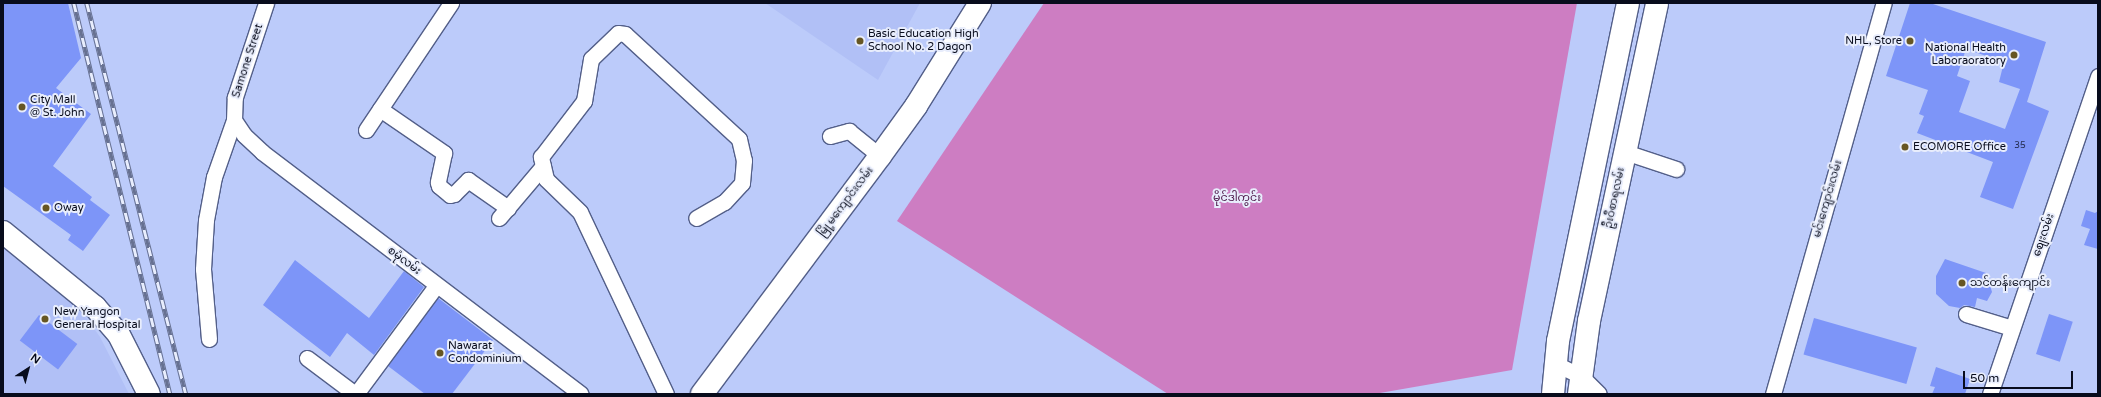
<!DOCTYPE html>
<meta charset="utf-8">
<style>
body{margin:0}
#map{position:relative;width:2101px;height:397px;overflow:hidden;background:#bccbfa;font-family:"Varela Round","Noto Sans Myanmar",sans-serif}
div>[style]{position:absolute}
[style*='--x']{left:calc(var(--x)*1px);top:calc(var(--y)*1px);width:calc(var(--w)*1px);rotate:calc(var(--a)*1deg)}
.built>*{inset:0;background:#b1c0f6}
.green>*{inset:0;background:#cd7dc2}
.building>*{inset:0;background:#7d95f8;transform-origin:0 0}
.roads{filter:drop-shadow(1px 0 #535f89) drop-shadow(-1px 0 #535f89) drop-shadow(0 1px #535f89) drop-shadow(0 -1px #535f89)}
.minor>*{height:15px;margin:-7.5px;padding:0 7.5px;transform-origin:7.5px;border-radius:7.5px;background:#fff}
.secondary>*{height:22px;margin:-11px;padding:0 11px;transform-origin:11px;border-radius:11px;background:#fff}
.primary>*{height:22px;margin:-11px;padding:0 11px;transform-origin:11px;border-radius:11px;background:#fff}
.rail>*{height:4.5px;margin-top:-2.25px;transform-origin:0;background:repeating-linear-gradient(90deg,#e8edfc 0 9px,#677191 0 18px);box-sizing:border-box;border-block:1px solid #677191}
.dots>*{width:11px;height:11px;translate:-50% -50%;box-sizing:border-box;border:2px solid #e8edfc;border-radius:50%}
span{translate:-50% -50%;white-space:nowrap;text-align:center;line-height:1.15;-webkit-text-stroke:4px #e8edfc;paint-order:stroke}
.number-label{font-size:9px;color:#252e53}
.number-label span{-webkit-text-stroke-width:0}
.poi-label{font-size:11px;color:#080c1c}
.left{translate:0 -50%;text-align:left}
.right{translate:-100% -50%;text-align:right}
.street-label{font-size:11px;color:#080c1c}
.park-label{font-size:11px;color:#481043}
.frame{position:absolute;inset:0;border:4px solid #080c1c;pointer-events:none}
.north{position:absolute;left:8px;top:349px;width:40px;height:40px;-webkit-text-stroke:3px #e8edfc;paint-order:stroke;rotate:36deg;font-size:11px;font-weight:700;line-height:16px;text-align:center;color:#080c1c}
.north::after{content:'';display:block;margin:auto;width:14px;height:18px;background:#080c1c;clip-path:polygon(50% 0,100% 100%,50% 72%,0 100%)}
.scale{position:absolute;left:1963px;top:371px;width:110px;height:18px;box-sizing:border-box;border:2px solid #080c1c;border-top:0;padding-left:5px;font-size:12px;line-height:14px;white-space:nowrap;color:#080c1c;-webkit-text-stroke:3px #e8edfc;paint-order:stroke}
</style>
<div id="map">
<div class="built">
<i style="clip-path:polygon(765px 3px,920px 3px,878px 80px)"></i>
<i style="clip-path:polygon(3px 248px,75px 302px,100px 337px,129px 394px,3px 394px)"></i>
</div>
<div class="green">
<i style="clip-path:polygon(1044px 3px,1577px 3px,1512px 370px,1374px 394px,1168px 394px,897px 221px)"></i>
</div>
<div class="building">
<i style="clip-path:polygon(3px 3px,68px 3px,81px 58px,56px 88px,91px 114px,53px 166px,92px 197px,90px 200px,110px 215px,83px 251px,68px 240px,71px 235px,3px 186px)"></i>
<i style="clip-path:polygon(evenodd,1910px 3px,1930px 3px,2046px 42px,2027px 102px,2049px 111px,2013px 209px,1980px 197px,1993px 162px,1917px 133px,1924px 116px,1919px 114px,1928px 90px,1886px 76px,1910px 3px,1966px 49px,2004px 62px,1999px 82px,2020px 89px,2005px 129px,1959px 112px,1970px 81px,1957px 76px,1966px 49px)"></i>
<i style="clip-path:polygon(2086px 210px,2095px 213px,2098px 211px,2098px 249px,2084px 245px,2090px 229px,2081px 226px)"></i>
<i style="clip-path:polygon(1945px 259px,1986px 273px,1983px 282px,1990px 285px,1992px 292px,1987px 301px,1977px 298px,1975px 307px,1964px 305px,1960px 308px,1949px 306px,1936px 294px,1936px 276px)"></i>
<i style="clip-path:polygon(295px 260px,369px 318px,404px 271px,424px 287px,374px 355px,347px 333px,330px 357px,263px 305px)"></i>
<i style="clip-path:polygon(438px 298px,493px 340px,452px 394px,425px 394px,388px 366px)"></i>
<i style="left:2049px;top:314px;width:25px;height:42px;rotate:18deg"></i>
<i style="left:39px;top:315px;width:48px;height:32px;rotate:37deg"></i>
<i style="left:1814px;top:318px;width:107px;height:38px;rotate:16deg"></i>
<i style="clip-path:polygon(1936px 367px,1970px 379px,1965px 394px,1932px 394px,1935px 387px,1930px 386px)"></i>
</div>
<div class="roads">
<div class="minor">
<i style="--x:380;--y:109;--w:78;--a:34.5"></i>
<i style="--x:444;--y:153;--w:30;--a:102"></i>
<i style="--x:438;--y:182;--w:4;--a:76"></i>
<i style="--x:439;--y:186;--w:14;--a:39"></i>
<i style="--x:450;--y:195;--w:4;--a:-14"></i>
<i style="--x:454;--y:194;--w:20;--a:-45"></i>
<i style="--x:468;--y:180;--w:49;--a:35"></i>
<i style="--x:234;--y:120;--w:18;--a:56"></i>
<i style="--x:244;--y:135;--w:25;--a:43"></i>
<i style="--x:262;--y:152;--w:400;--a:37.2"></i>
<i style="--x:366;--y:130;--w:153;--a:-56.2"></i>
<i style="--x:830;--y:136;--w:20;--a:-15"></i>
<i style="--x:849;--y:131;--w:40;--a:39"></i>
<i style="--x:1625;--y:152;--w:54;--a:18.4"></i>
<i style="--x:499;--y:218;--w:68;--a:-49.8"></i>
<i style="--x:1966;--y:314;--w:48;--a:16.9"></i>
<i style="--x:209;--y:339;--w:70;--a:-94.9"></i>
<i style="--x:203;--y:269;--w:49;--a:-86.5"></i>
<i style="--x:206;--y:220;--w:44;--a:-79.5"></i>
<i style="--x:214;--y:177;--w:60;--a:-70.7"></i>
<i style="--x:234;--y:120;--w:23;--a:-88"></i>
<i style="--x:235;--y:97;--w:99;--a:-71.7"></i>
<i style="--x:307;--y:358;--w:60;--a:36.9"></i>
<i style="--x:1556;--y:364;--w:28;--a:26"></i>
<i style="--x:1581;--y:376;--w:25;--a:45"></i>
<i style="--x:356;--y:394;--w:134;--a:-53.5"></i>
<i style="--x:666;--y:394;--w:201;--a:-115.3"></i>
<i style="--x:580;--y:212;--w:47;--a:-135.9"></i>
<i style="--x:546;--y:179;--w:23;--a:-103"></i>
<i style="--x:541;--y:157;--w:71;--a:-52.5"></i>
<i style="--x:584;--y:101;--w:43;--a:-80.5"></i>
<i style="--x:591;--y:59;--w:37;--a:-44"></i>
<i style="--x:618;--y:33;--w:7;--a:8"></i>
<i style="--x:625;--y:34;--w:155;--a:42.6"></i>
<i style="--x:739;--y:139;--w:22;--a:77"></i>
<i style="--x:744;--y:160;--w:23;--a:95"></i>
<i style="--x:742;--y:183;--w:26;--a:133"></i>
<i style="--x:724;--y:202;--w:32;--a:150"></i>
<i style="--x:1773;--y:394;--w:406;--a:-74.2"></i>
<i style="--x:1990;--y:394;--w:336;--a:-71.2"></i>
</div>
<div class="secondary">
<i style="--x:3;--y:232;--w:119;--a:39.2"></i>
<i style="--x:95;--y:307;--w:35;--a:49"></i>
<i style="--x:118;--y:333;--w:68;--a:63.1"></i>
<i style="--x:702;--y:394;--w:297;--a:-53.2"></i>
<i style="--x:880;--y:156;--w:62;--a:-54.2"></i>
<i style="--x:916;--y:106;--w:121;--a:-58.1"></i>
</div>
<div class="primary">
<i style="--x:1553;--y:394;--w:53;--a:-84.6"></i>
<i style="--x:1558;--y:341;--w:345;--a:-78.3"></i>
<i style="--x:1579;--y:394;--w:74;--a:-82.2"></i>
<i style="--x:1589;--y:321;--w:325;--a:-77.9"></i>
</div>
</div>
<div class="rail">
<i style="--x:74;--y:3;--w:403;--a:76.2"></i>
<i style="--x:87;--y:3;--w:403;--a:75.8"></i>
</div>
<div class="dots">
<i style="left:860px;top:41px;background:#665623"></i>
<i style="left:1910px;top:41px;background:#665623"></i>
<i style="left:2014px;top:55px;background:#665623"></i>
<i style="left:22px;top:107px;background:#665623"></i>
<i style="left:1905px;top:147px;background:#665623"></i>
<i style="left:46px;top:208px;background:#665623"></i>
<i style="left:1962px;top:283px;background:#665623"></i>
<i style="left:45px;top:319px;background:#665623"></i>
<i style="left:440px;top:353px;background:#665623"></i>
</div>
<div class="number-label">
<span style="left:2020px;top:146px">35</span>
</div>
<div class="poi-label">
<span class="left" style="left:868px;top:41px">Basic Education High<br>School No. 2 Dagon</span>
<span class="right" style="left:1902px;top:41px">NHL, Store</span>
<span class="right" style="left:2006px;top:55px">National Health<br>Laboraoratory</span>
<span class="left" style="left:30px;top:107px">City Mall<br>@ St. John</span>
<span class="left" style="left:1913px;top:147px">ECOMORE Office</span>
<span class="left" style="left:54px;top:208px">Oway</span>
<span class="left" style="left:1970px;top:283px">သင်တန်းကျောင်း</span>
<span class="left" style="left:54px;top:319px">New Yangon<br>General Hospital</span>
<span class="left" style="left:448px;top:353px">Nawarat<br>Condominium</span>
</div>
<div class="street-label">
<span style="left:248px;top:61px;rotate:-72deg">Samone Street</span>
<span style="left:1615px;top:198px;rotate:-78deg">ဦးဝီစာရလမ်း</span>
<span style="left:1828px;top:199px;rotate:-74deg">မင်းကျောင်းလမ်း</span>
<span style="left:846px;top:202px;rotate:-53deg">မြို့မကျောင်းလမ်း</span>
<span style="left:2044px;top:235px;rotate:-71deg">စျေးလမ်း</span>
<span style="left:404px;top:261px;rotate:37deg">စမုံလမ်း</span>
</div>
<div class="park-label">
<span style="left:1237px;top:198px">မိုင်ဒါကွင်း</span>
</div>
<div class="frame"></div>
<div class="north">N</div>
<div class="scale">50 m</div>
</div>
